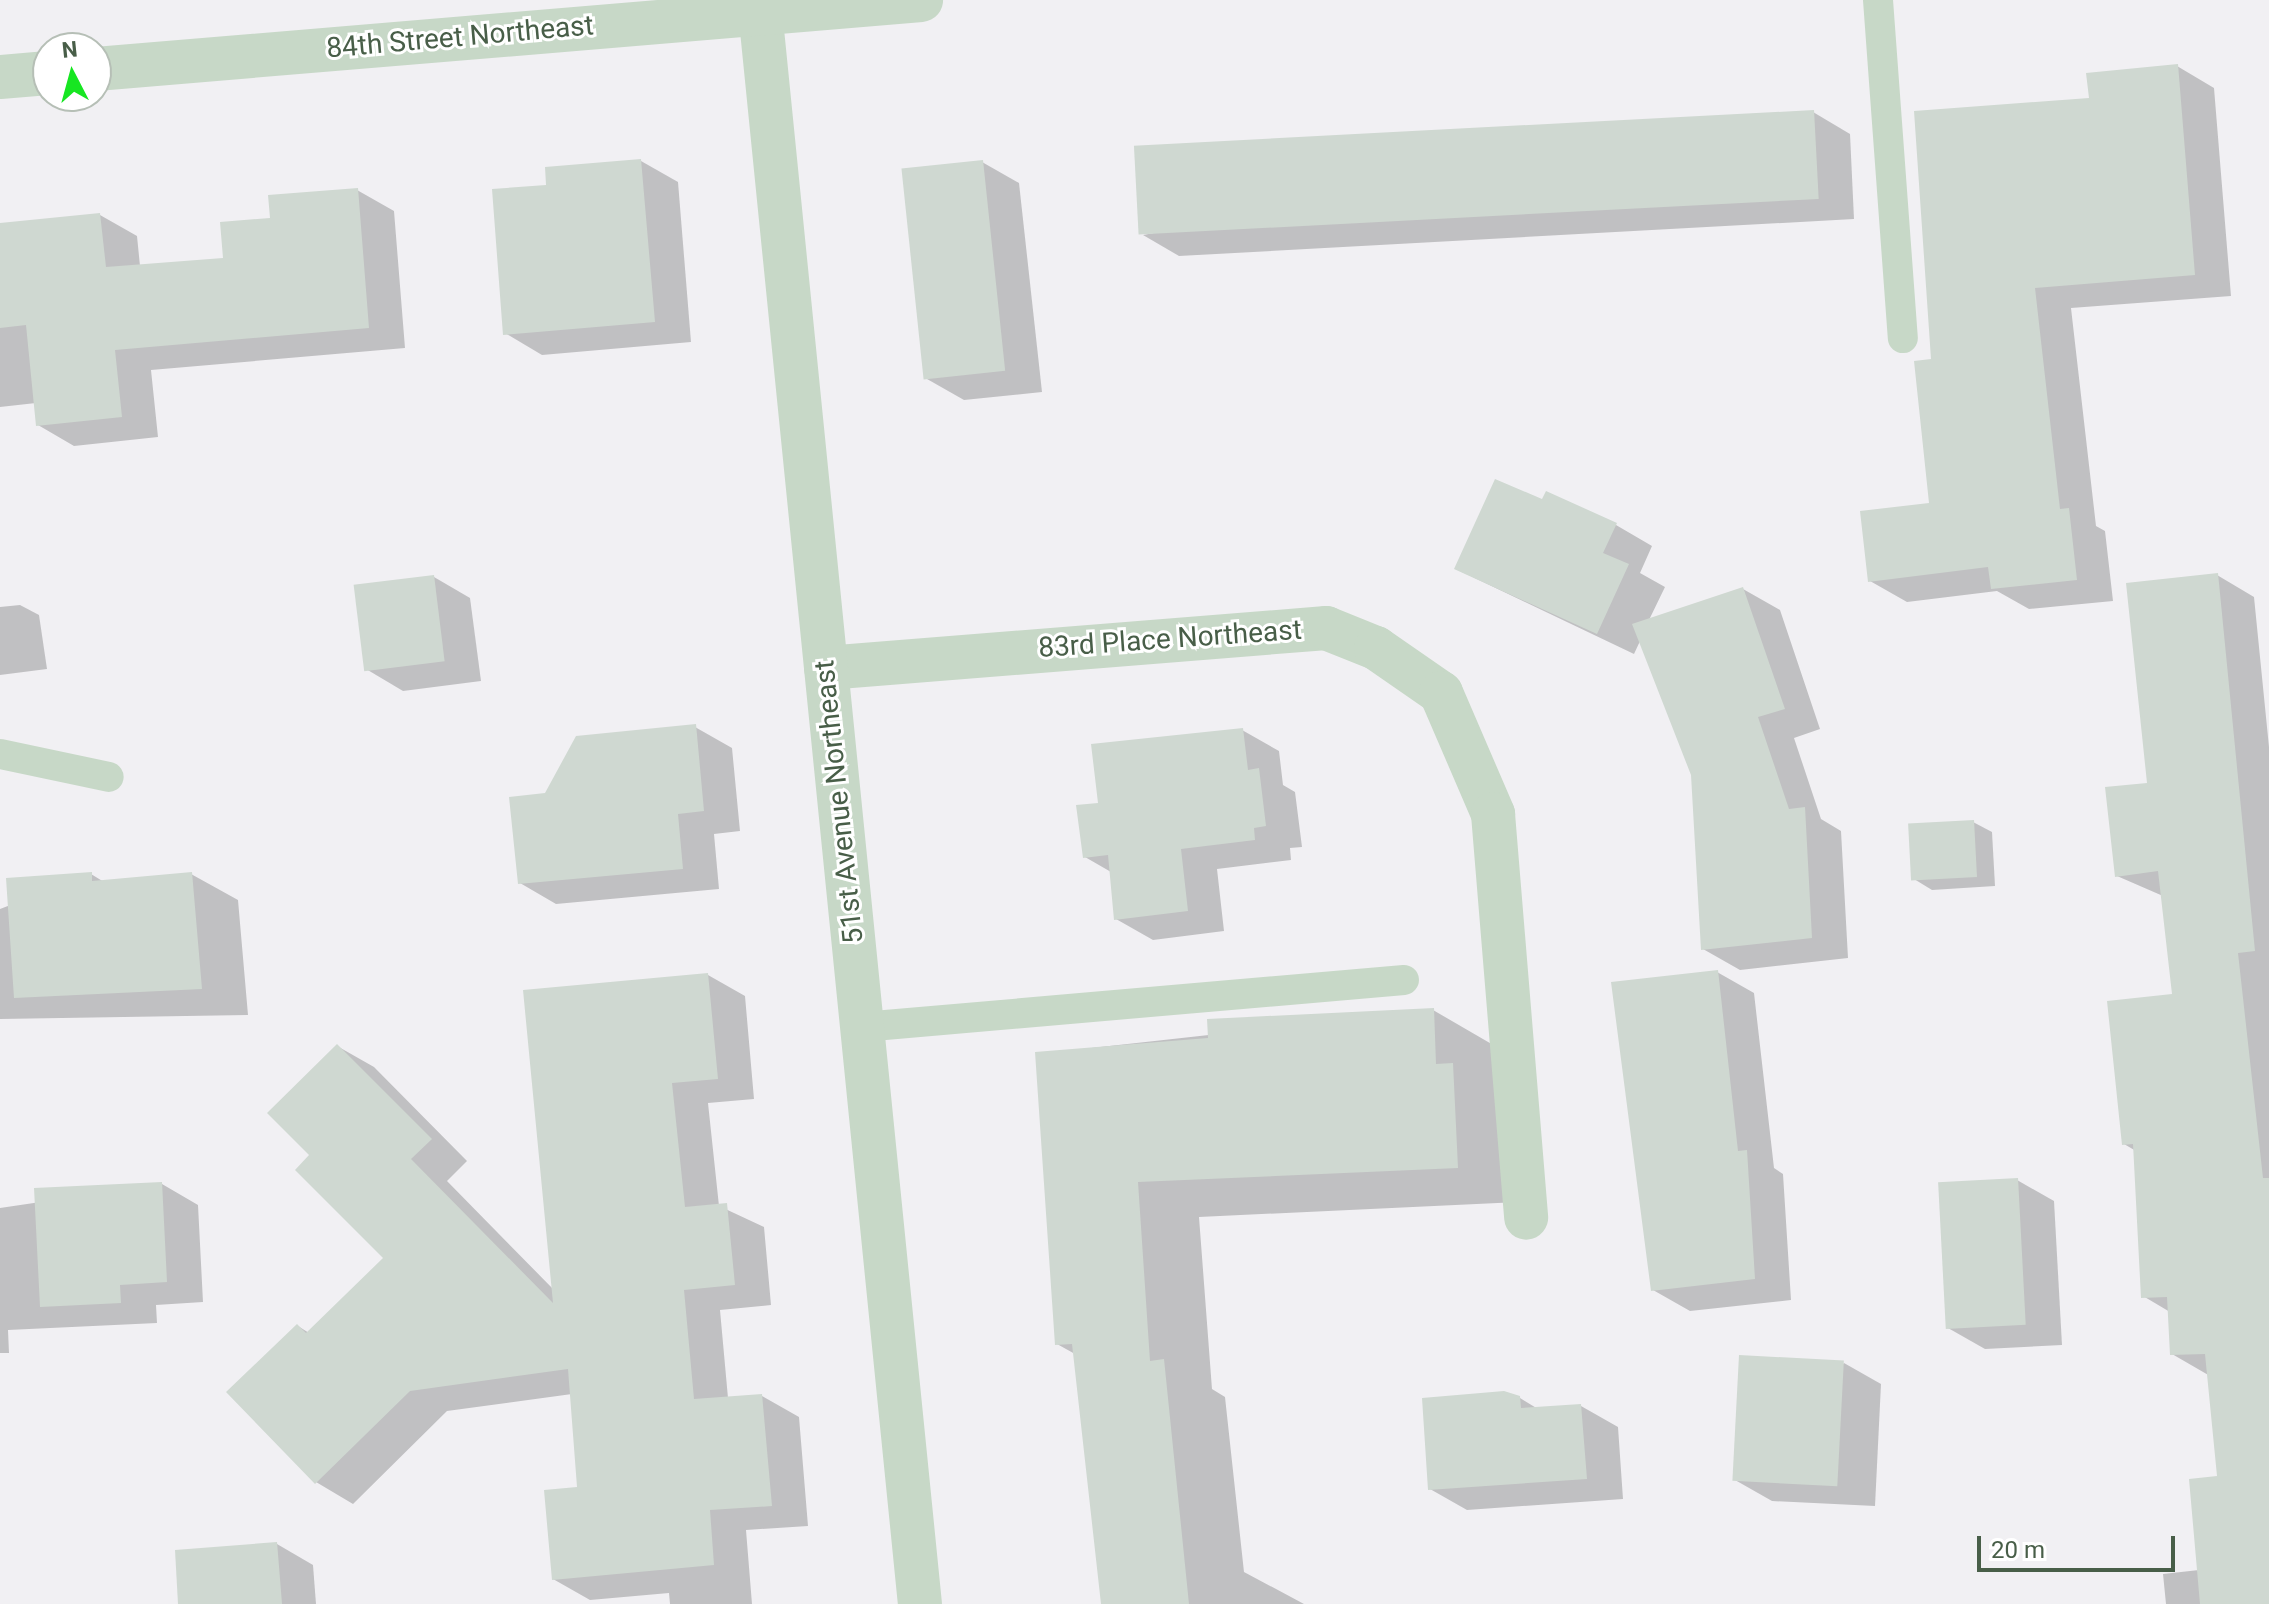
<!DOCTYPE html>
<style>
body{margin:0}
#map{position:relative;width:2269px;height:1604px;overflow:hidden;background:#f1f0f3;font-family:Roboto,sans-serif}
div>[style]{position:absolute}
[style*='--x']{left:calc(var(--x)*1px);top:calc(var(--y)*1px);width:calc(var(--w)*1px);rotate:calc(var(--a)*1deg)}
.shadow>*{inset:0;background:#0003}
.building>*{inset:0;background:#cfd8d1;transform-origin:0 0}
.service>*{height:30px;margin:-15px;padding:0 15px;transform-origin:15px;border-radius:15px;background:#c7d8c7}
.minor>*{height:44px;margin:-22px;padding:0 22px;transform-origin:22px;border-radius:22px;background:#c7d8c7}
.tertiary>*{height:44px;margin:-22px;padding:0 22px;transform-origin:22px;border-radius:22px;background:#c7d8c7}
span{translate:-50% -50%;white-space:nowrap;text-align:center;line-height:1.15;-webkit-text-stroke:6px #fff;paint-order:stroke}
.street-label{font-size:28px;color:#485e48}
.north{position:absolute;left:32px;top:32px;width:80px;height:80px;box-sizing:border-box;background:#fff;border:2px solid #b6bfb6;border-radius:50%;rotate:354deg;font-size:22px;font-weight:700;line-height:32px;text-align:center;color:#485e48}
.north::after{content:'';display:block;margin:auto;width:28px;height:36px;background:#17e622;clip-path:polygon(50% 0,100% 100%,50% 72%,0 100%)}
.scale{position:absolute;left:1977px;top:1536px;width:198px;height:36px;box-sizing:border-box;border:4px solid #485e48;border-top:0;padding-left:10px;font-size:24px;line-height:28px;white-space:nowrap;color:#485e48;-webkit-text-stroke:6px #fff;paint-order:stroke}
</style>
<div id="map">
<div class="shadow">
<i style="clip-path:polygon(2177px 66px,2214px 88px,2231px 296px,2071px 308px,2096px 526px,2105px 531px,2113px 601px,2029px 609px,1997px 591px,1907px 602px,1870px 581px,1931px 505px,1933px 361px,2091px 100px)"></i>
<i style="clip-path:polygon(1813px 112px,1850px 134px,1854px 219px,1179px 256px,1143px 235px)"></i>
<i style="clip-path:polygon(641px 161px,678px 182px,691px 342px,542px 355px,505px 333px,548px 187px)"></i>
<i style="clip-path:polygon(982px 162px,1019px 183px,1042px 392px,964px 400px,927px 379px)"></i>
<i style="clip-path:polygon(357px 190px,394px 211px,405px 348px,151px 370px,158px 437px,74px 446px,38px 425px,36px 403px,0 407px,0 225px,100px 215px,137px 236px,140px 266px,225px 259px)"></i>
<i style="clip-path:polygon(1543px 502px,1616px 525px,1652px 546px,1640px 573px,1665px 587px,1649px 620px,1743px 589px,1780px 610px,1820px 729px,1794px 738px,1821px 819px,1841px 831px,1848px 958px,1740px 970px,1703px 949px,1693px 775px,1641px 639px,1634px 654px,1456px 569px)"></i>
<i style="clip-path:polygon(2217px 575px,2254px 597px,2269px 747px,2269px 1604px,2166px 1604px,2163px 1574px,2199px 1570px,2219px 1478px,2210px 1376px,2172px 1354px,2170px 1312px,2143px 1296px,2136px 1151px,2124px 1144px,2175px 996px,2163px 896px,2117px 876px)"></i>
<i style="clip-path:polygon(434px 577px,470px 598px,481px 681px,403px 691px,366px 669px)"></i>
<i style="clip-path:polygon(20px 605px,39px 615px,47px 669px,0 675px,0 607px)"></i>
<i style="clip-path:polygon(695px 727px,732px 748px,740px 831px,714px 834px,719px 889px,556px 904px,520px 883px,547px 795px)"></i>
<i style="clip-path:polygon(1242px 730px,1279px 751px,1283px 785px,1295px 792px,1302px 847px,1290px 848px,1291px 860px,1217px 869px,1224px 931px,1153px 940px,1116px 919px,1111px 872px,1085px 857px,1100px 805px)"></i>
<i style="clip-path:polygon(1973px 822px,1992px 832px,1995px 886px,1932px 890px,1914px 879px)"></i>
<i style="clip-path:polygon(91px 874px,104px 882px,191px 874px,238px 900px,248px 1015px,0 1019px,0 909px)"></i>
<i style="clip-path:polygon(1717px 972px,1754px 993px,1774px 1168px,1783px 1174px,1791px 1300px,1690px 1311px,1653px 1290px)"></i>
<i style="clip-path:polygon(708px 975px,745px 996px,754px 1099px,708px 1103px,719px 1206px,764px 1227px,771px 1305px,720px 1310px,728px 1398px,762px 1396px,799px 1417px,808px 1526px,746px 1530px,752px 1604px,670px 1604px,669px 1593px,590px 1600px,553px 1579px,579px 1489px,572px 1394px,447px 1411px,353px 1504px,316px 1482px,298px 1326px,309px 1333px,386px 1258px,312px 1155px,337px 1046px,374px 1067px,467px 1161px,447px 1181px,554px 1290px)"></i>
<i style="clip-path:polygon(1433px 1010px,1495px 1046px,1519px 1202px,1199px 1217px,1212px 1389px,1225px 1397px,1244px 1572px,1304px 1604px,1102px 1604px,1075px 1354px,1057px 1344px,1037px 1054px)"></i>
<i style="clip-path:polygon(2017px 1180px,2054px 1201px,2062px 1345px,1985px 1349px,1948px 1328px)"></i>
<i style="clip-path:polygon(162px 1184px,198px 1205px,203px 1302px,156px 1305px,157px 1323px,8px 1330px,9px 1353px,0 1353px,0 1208px)"></i>
<i style="clip-path:polygon(1844px 1363px,1881px 1384px,1875px 1506px,1772px 1501px,1735px 1480px)"></i>
<i style="clip-path:polygon(1520px 1398px,1538px 1409px,1581px 1406px,1618px 1427px,1623px 1499px,1467px 1510px,1430px 1489px)"></i>
<i style="clip-path:polygon(277px 1544px,313px 1565px,316px 1604px,180px 1604px)"></i>
</div>
<div class="building">
<i style="clip-path:polygon(2178px 64px,2195px 275px,2035px 288px,2060px 509px,2069px 508px,2077px 580px,1991px 589px,1988px 567px,1868px 582px,1860px 511px,1929px 503px,1914px 361px,1931px 359px,1914px 111px,2089px 98px,2086px 73px)"></i>
<i style="left:1814px;top:110px;width:89px;height:681px;rotate:87deg"></i>
<i style="clip-path:polygon(641px 159px,655px 322px,503px 335px,492px 189px,546px 185px,545px 167px)"></i>
<i style="left:983px;top:160px;width:212px;height:82px;rotate:84deg"></i>
<i style="clip-path:polygon(358px 188px,369px 328px,115px 350px,122px 417px,36px 426px,26px 325px,0 328px,0 223px,100px 213px,106px 267px,223px 258px,220px 222px,270px 218px,268px 195px)"></i>
<i style="clip-path:polygon(1495px 479px,1542px 499px,1546px 491px,1617px 523px,1603px 553px,1629px 564px,1597px 634px,1454px 569px)"></i>
<i style="clip-path:polygon(2218px 573px,2255px 951px,2238px 953px,2263px 1178px,2269px 1178px,2269px 1604px,2200px 1604px,2189px 1479px,2217px 1476px,2205px 1354px,2170px 1355px,2167px 1297px,2141px 1298px,2133px 1144px,2122px 1145px,2107px 1001px,2172px 994px,2158px 871px,2115px 877px,2105px 787px,2147px 783px,2126px 583px)"></i>
<i style="left:434px;top:575px;width:87px;height:81px;rotate:83deg"></i>
<i style="clip-path:polygon(1743px 587px,1785px 709px,1758px 717px,1789px 809px,1805px 807px,1812px 938px,1701px 950px,1691px 775px,1632px 624px)"></i>
<i style="clip-path:polygon(696px 724px,704px 811px,678px 814px,683px 869px,518px 884px,509px 797px,545px 793px,576px 736px)"></i>
<i style="clip-path:polygon(1243px 728px,1248px 770px,1259px 768px,1266px 826px,1254px 828px,1255px 840px,1181px 849px,1188px 911px,1114px 920px,1108px 855px,1083px 858px,1076px 805px,1098px 803px,1091px 744px)"></i>
<i style="left:1974px;top:820px;width:57px;height:66px;rotate:87deg"></i>
<i style="clip-path:polygon(92px 872px,92px 881px,192px 872px,202px 989px,14px 998px,6px 878px)"></i>
<i style="clip-path:polygon(1718px 970px,1738px 1151px,1747px 1150px,1755px 1279px,1651px 1291px,1611px 982px)"></i>
<i style="clip-path:polygon(708px 973px,718px 1079px,672px 1083px,685px 1207px,727px 1203px,735px 1285px,684px 1290px,694px 1399px,762px 1394px,772px 1506px,710px 1510px,714px 1565px,552px 1580px,544px 1490px,577px 1487px,568px 1369px,410px 1391px,315px 1484px,226px 1392px,297px 1324px,306px 1333px,383px 1258px,295px 1170px,309px 1155px,267px 1113px,337px 1044px,432px 1139px,411px 1159px,553px 1303px,523px 990px)"></i>
<i style="clip-path:polygon(1434px 1008px,1436px 1064px,1453px 1063px,1458px 1168px,1138px 1182px,1150px 1361px,1164px 1359px,1189px 1604px,1101px 1604px,1072px 1344px,1055px 1345px,1035px 1052px,1208px 1038px,1207px 1019px)"></i>
<i style="left:2018px;top:1178px;width:147px;height:80px;rotate:87deg"></i>
<i style="clip-path:polygon(162px 1182px,167px 1282px,120px 1285px,121px 1303px,40px 1307px,34px 1188px)"></i>
<i style="left:1739px;top:1355px;width:105px;height:126px;rotate:3deg"></i>
<i style="clip-path:polygon(1504px 1391px,1520px 1396px,1521px 1408px,1581px 1404px,1587px 1479px,1428px 1490px,1422px 1398px)"></i>
<i style="clip-path:polygon(277px 1542px,282px 1604px,178px 1604px,175px 1550px)"></i>
</div>
<div class="service">
<i style="--x:1878;--y:0;--w:339;--a:85.8"></i>
<i style="--x:0;--y:754;--w:111;--a:11.9"></i>
<i style="--x:862;--y:1027;--w:544;--a:-4.96"></i>
</div>
<div class="minor">
<i style="--x:826;--y:668;--w:502;--a:-4.57"></i>
<i style="--x:1326;--y:628;--w:54;--a:21.8"></i>
<i style="--x:1376;--y:648;--w:79;--a:34.7"></i>
<i style="--x:1441;--y:693;--w:132;--a:66.7"></i>
<i style="--x:1493;--y:814;--w:405;--a:85.3"></i>
</div>
<div class="tertiary">
<i style="--x:759;--y:0;--w:1612;--a:84.27"></i>
<i style="--x:96;--y:69;--w:828;--a:-4.78"></i>
<i style="--x:0;--y:77;--w:48;--a:-4.8"></i>
</div>
<div class="street-label">
<span style="left:460px;top:37px;rotate:-5deg">84th Street Northeast</span>
<span style="left:1170px;top:639px;rotate:-4deg">83rd Place Northeast</span>
<span style="left:839px;top:802px;rotate:-96deg">51st Avenue Northeast</span>
</div>
<div class="north">N</div>
<div class="scale">20 m</div>
</div>
